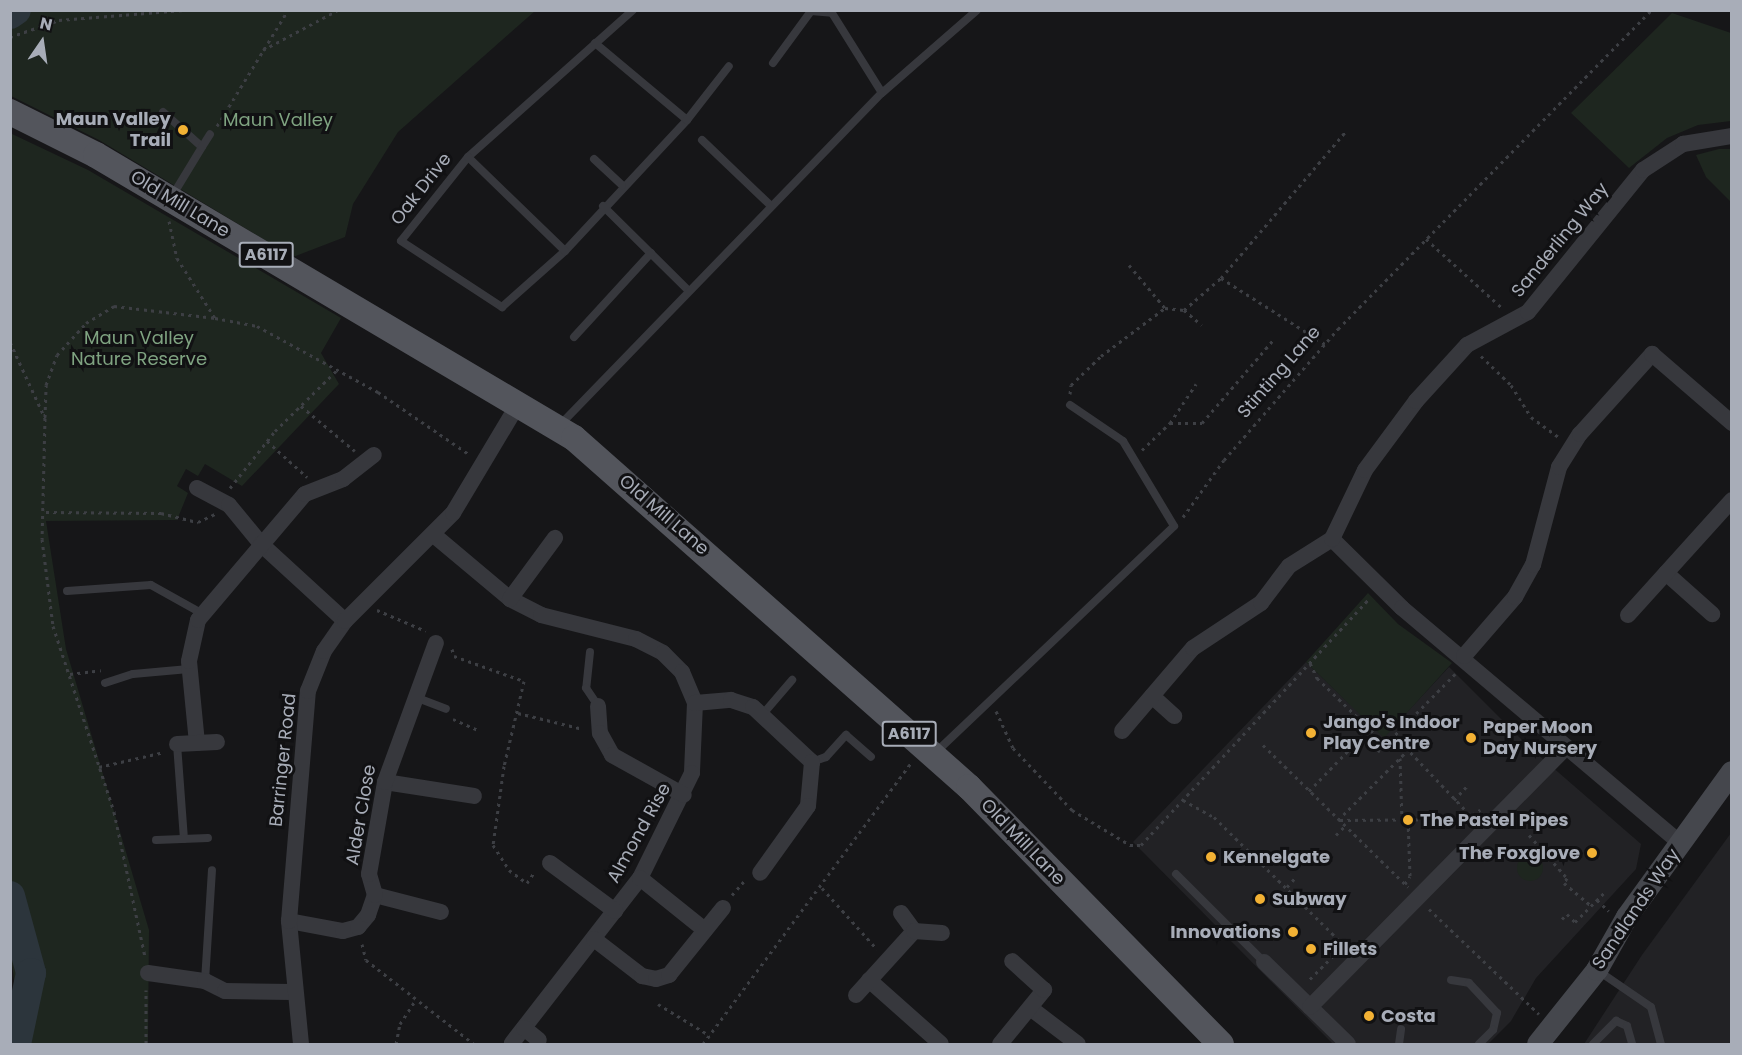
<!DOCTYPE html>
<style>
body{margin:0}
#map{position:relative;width:1742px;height:1055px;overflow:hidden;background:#161618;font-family:Poppins,sans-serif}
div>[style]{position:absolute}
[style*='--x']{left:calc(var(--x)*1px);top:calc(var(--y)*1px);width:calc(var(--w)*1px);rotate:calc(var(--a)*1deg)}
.built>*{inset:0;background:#222225}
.green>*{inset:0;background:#1e261f}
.round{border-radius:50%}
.river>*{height:30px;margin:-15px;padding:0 15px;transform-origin:15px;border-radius:15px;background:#2c353c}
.path>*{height:3px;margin-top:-1.5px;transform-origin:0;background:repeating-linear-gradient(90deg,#3d3f44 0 3px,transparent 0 7.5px)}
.lane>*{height:8px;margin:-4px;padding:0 4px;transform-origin:4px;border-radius:4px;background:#37383d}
.street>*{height:16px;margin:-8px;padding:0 8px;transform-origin:8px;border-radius:8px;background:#37383d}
.secondary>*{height:22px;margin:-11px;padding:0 11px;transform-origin:11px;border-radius:11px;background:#45474d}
.primary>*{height:26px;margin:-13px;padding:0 13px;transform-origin:13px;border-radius:13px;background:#53555c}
.dots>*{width:16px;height:16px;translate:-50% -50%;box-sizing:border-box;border:3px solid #111113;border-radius:50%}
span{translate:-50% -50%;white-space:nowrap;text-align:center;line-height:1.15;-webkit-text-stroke:6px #111113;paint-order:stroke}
.shield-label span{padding:2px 4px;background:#111113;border:2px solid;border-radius:4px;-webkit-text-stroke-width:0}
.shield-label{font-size:16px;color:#a8adb8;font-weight:700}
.poi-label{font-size:18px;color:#a8adb8;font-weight:700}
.right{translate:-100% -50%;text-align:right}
.left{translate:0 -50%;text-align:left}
.park-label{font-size:18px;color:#7fa381}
.street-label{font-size:18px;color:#a8adb8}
.frame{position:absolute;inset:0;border:12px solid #a8adb8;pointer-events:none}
.north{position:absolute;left:12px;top:12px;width:60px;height:60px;-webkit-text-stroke:4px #111113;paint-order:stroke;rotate:13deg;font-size:16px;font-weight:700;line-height:24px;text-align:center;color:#a8adb8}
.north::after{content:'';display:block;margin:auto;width:21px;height:27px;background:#a8adb8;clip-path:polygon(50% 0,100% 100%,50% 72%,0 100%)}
</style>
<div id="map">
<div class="built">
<i style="clip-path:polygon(1306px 662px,1384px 737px,1449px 667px,1528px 746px,1641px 844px,1636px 869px,1536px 978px,1511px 1021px,1488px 1044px,1333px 1044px,1133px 842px)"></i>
<i style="clip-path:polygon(1731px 833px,1731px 1044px,1584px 1044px,1642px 955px)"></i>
</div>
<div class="green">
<i style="clip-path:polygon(10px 11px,535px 11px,398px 132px,353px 204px,345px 237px,293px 257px,99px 140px,11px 96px)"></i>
<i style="clip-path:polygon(1672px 13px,1731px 33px,1731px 121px,1698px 125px,1667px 138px,1629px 168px,1571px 113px)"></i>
<i style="clip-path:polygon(10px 133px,88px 170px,341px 318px,321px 353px,339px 384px,242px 486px,205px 464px,198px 476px,186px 469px,177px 486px,188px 493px,177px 520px,46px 521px,66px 649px,149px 930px,148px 1044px,11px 1044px,16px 997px,10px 946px)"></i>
<i style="clip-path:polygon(1719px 149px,1731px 149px,1731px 202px,1706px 177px,1696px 155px)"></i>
<i style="clip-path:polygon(1368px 593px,1398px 624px,1452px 663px,1384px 738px,1306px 662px)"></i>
<i class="round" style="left:1517px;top:855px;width:26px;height:26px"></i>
</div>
<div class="river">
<i style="--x:10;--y:14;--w:7;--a:-34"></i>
<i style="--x:10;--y:896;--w:80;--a:74.7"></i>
<i style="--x:31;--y:973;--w:73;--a:101.9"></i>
</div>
<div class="path">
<i style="--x:10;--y:37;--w:52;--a:-19.1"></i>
<i style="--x:59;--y:20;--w:125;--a:-4.6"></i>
<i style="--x:263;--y:50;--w:85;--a:-28.1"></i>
<i style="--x:217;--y:126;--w:136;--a:-58.5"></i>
<i style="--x:169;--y:221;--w:38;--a:78"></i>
<i style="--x:177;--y:258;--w:71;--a:57.7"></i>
<i style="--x:215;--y:318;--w:43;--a:10.8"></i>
<i style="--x:257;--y:326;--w:138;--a:28.6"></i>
<i style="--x:378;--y:392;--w:112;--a:34.4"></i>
<i style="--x:1426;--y:239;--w:103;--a:42.2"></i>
<i style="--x:1129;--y:265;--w:56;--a:50.1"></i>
<i style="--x:1221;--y:278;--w:123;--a:32.4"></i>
<i style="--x:1184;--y:310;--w:23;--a:40"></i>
<i style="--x:10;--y:342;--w:84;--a:65.3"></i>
<i style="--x:45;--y:418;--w:121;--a:91.4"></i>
<i style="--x:42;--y:539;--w:88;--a:82.8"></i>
<i style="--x:53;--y:626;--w:196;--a:71.8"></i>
<i style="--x:114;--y:812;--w:147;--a:77.9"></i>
<i style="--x:1481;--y:356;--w:42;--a:44"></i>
<i style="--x:1511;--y:385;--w:38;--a:58"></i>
<i style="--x:1531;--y:417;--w:34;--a:36"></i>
<i style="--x:1070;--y:394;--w:9;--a:-84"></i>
<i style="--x:1071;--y:385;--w:42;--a:-44"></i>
<i style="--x:1101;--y:356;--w:80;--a:-36.9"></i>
<i style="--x:1165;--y:308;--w:19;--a:6"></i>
<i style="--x:1184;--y:310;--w:49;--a:-40.9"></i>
<i style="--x:1221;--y:278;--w:193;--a:-49.6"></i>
<i style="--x:301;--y:406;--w:70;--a:39.8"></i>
<i style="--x:45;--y:417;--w:32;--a:-88"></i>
<i style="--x:46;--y:385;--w:32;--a:-70"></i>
<i style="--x:57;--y:355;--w:43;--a:-47.8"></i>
<i style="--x:86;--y:323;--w:33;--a:-31"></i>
<i style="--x:114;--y:306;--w:102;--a:6.8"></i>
<i style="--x:1170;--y:423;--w:47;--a:-56.3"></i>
<i style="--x:267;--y:441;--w:54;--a:42"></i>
<i style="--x:1142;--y:450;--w:39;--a:-44"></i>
<i style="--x:1170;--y:423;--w:32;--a:0"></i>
<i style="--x:1202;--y:423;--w:111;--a:-49.4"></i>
<i style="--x:230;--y:488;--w:73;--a:-51.7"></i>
<i style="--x:275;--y:431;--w:86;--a:-44.5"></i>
<i style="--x:46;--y:512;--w:115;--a:0.5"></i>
<i style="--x:161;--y:513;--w:38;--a:14"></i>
<i style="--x:198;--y:522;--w:19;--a:-25"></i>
<i style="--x:1183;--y:517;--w:70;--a:-54.3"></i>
<i style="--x:1224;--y:460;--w:174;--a:-49"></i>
<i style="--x:1338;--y:329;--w:448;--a:-45.5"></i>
<i style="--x:377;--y:610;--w:53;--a:23.2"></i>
<i style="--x:452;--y:649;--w:7;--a:74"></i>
<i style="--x:454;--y:656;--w:74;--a:19.7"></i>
<i style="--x:524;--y:681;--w:87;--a:103.2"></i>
<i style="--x:504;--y:766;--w:80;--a:97.9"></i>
<i style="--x:493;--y:845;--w:30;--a:57"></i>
<i style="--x:509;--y:870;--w:22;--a:36"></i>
<i style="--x:527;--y:883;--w:14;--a:-56"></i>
<i style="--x:1310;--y:663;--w:17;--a:65"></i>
<i style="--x:1317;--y:678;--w:91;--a:44.1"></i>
<i style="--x:70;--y:674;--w:31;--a:-7"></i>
<i style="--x:996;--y:711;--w:41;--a:65.3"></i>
<i style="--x:1013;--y:748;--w:86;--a:46.4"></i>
<i style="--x:1072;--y:810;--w:68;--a:31.1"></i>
<i style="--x:1130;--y:845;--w:11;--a:0"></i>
<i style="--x:1141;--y:845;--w:337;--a:-47.2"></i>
<i style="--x:518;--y:713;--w:67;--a:13.8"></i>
<i style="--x:453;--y:719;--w:27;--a:24"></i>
<i style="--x:1395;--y:736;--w:109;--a:46.5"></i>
<i style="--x:1263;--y:745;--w:203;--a:44.4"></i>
<i style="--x:1378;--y:752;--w:12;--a:-70"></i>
<i style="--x:1382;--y:741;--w:8;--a:-7"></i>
<i style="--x:1390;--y:740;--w:93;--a:-45.4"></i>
<i style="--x:1400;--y:758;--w:62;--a:88.2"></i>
<i style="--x:99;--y:767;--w:67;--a:-13"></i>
<i style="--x:1309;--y:791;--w:86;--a:-45.9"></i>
<i style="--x:1183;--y:800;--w:35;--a:29"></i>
<i style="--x:1214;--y:817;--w:182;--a:44.6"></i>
<i style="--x:1344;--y:945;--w:52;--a:135"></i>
<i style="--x:1454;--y:800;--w:22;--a:-47"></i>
<i style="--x:1338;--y:820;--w:100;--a:-45"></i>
<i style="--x:1340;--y:820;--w:126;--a:-0.5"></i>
<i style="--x:1466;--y:819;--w:17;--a:-33"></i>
<i style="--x:1336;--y:835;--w:13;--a:-45"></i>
<i style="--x:1529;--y:835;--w:57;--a:48.5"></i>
<i style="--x:1567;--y:878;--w:6;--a:121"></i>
<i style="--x:1564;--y:883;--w:35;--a:40"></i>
<i style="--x:1308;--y:864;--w:21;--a:-45"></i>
<i style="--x:1405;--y:884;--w:9;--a:-58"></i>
<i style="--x:1410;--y:876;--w:56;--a:-92"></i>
<i style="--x:1287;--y:887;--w:13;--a:-48"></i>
<i style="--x:822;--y:888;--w:82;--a:48"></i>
<i style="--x:732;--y:895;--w:20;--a:-49"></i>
<i style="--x:1597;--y:900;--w:16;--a:43"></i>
<i style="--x:1429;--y:909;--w:152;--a:43.7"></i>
<i style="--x:1562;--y:919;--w:7;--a:-45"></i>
<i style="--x:1567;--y:914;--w:11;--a:45"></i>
<i style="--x:1575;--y:922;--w:42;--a:-45"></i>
<i style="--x:362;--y:944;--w:16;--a:76"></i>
<i style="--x:366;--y:960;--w:137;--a:37.9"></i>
<i style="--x:658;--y:1004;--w:60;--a:31.3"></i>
<i style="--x:146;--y:1044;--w:54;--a:-90"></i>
<i style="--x:396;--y:1044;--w:20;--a:-79"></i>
<i style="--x:400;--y:1024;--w:30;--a:-57"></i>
<i style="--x:703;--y:1044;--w:350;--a:-53.5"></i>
</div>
<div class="lane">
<i style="--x:633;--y:10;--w:221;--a:138.3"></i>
<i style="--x:468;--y:157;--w:107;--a:128.6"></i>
<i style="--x:401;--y:241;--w:121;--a:33.2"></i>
<i style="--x:502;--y:307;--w:84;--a:-41.6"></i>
<i style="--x:565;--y:251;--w:179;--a:-47"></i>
<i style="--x:595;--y:43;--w:120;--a:39.9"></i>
<i style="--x:687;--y:120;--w:68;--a:-52.1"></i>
<i style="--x:773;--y:63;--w:64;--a:-53.8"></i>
<i style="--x:811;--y:11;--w:21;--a:5"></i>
<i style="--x:832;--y:13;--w:94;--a:58"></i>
<i style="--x:163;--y:112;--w:52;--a:41.9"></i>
<i style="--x:202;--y:147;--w:60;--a:121.3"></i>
<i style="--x:702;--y:140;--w:94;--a:43.7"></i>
<i style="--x:202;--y:147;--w:15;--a:-58"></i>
<i style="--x:468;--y:157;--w:135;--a:44.1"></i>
<i style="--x:594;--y:159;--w:38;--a:43"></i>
<i style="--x:603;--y:206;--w:118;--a:44.7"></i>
<i style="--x:574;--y:337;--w:114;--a:-47.5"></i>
<i style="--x:558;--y:427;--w:465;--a:-45.9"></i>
<i style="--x:882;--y:93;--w:126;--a:-41.1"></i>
<i style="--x:67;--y:591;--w:84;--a:-4.1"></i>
<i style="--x:151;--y:585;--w:60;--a:29.1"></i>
<i style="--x:590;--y:652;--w:36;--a:96"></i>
<i style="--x:586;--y:688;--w:22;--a:56"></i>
<i style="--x:105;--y:683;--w:29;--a:-18"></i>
<i style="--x:133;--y:674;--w:56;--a:-5.1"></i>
<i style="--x:415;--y:697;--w:33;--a:21"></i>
<i style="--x:763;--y:714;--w:45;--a:-49.5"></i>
<i style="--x:177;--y:744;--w:95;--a:85.8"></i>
<i style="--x:934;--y:754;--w:331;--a:-43.5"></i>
<i style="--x:1174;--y:526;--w:99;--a:-121"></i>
<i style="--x:1123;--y:441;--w:64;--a:-145.8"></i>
<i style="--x:812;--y:762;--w:15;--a:-20"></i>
<i style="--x:826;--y:757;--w:30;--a:-48"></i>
<i style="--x:846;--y:735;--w:33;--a:41"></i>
<i style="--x:156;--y:840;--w:52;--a:-2.2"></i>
<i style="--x:1176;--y:874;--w:124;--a:45"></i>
<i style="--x:1597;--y:970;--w:65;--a:34.4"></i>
<i style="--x:1651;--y:1007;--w:38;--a:75"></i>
<i style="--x:1451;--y:980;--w:18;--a:9"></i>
<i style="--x:1469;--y:983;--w:41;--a:47"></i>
<i style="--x:1497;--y:1013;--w:17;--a:103"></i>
<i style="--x:1493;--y:1030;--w:20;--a:135"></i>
<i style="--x:205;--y:981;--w:111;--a:-86.4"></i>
<i style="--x:1399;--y:1044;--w:15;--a:-82"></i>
<i style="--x:1593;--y:1044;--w:33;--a:-45"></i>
<i style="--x:1616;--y:1021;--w:12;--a:24"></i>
<i style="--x:1627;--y:1026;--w:19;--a:74"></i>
</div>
<div class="street">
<i style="--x:197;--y:488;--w:36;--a:28"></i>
<i style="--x:229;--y:505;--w:50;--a:50.6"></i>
<i style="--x:261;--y:544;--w:114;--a:42.5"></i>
<i style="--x:435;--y:536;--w:98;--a:40"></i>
<i style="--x:510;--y:599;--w:35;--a:27"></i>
<i style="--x:541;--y:615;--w:98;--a:14.2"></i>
<i style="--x:636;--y:639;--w:30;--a:27"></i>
<i style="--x:663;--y:653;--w:27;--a:45"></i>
<i style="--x:682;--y:672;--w:34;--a:67"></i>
<i style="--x:695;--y:703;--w:70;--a:92.5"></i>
<i style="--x:692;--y:773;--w:117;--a:116.3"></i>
<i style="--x:640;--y:878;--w:209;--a:127.8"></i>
<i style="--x:1332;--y:539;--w:98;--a:44.6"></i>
<i style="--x:1402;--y:608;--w:364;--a:40.2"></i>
<i style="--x:1666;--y:573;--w:62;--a:41.7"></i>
<i style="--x:510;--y:599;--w:76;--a:-53.6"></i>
<i style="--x:1628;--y:615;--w:155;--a:-47.9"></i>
<i style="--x:1464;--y:656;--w:78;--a:-49.2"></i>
<i style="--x:1515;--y:597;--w:37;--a:-61"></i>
<i style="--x:1533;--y:565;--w:101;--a:-75.1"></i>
<i style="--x:1559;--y:467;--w:39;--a:-58"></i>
<i style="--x:1580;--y:434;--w:108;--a:-48"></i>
<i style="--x:1652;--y:354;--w:106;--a:40.8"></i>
<i style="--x:1152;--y:696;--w:30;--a:42"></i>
<i style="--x:695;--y:703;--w:36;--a:-5"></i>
<i style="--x:731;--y:700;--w:23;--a:18"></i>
<i style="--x:753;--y:707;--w:81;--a:43"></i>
<i style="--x:812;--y:762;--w:44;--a:95.2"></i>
<i style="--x:808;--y:806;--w:82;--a:125.6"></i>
<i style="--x:598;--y:706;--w:27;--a:86"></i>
<i style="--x:600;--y:733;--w:25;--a:61"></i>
<i style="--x:612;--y:755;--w:82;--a:29.1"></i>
<i style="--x:1122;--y:731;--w:109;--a:-49.5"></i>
<i style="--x:1193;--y:648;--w:82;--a:-33.5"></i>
<i style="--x:1261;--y:603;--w:46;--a:-52.9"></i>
<i style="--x:1289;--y:566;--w:51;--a:-32.1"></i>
<i style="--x:1332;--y:539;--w:76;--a:-64.4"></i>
<i style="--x:1365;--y:470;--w:86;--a:-53.5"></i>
<i style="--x:1416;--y:401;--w:76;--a:-47.7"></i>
<i style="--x:1467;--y:345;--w:69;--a:-28.4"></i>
<i style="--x:1528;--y:312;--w:183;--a:-51"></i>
<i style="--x:1643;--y:170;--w:48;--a:-33"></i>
<i style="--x:1683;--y:144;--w:50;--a:-9.3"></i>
<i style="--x:197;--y:743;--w:82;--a:-95.6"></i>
<i style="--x:189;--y:661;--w:42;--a:-77.6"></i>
<i style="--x:198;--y:620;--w:165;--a:-49.7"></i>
<i style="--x:305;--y:494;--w:41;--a:-21.5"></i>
<i style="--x:343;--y:479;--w:39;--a:-38"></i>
<i style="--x:177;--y:744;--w:40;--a:-2.9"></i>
<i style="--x:385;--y:782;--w:90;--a:8.9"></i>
<i style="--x:550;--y:863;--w:81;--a:36.4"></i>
<i style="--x:640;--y:878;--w:83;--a:38.7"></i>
<i style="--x:375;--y:895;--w:68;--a:14.4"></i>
<i style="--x:901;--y:913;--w:22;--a:54"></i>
<i style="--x:289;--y:921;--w:55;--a:10.5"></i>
<i style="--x:343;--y:931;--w:16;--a:-15"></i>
<i style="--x:358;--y:927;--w:16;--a:-50"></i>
<i style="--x:368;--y:915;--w:21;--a:-71"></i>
<i style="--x:375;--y:895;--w:22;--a:-106"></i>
<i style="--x:369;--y:874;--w:93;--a:-80.1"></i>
<i style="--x:385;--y:782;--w:148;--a:-69.9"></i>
<i style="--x:594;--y:939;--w:61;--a:37.6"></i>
<i style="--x:642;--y:976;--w:14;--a:12"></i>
<i style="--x:656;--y:979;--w:14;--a:-17"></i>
<i style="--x:669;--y:975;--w:86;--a:-51.1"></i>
<i style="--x:1264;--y:962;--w:117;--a:44.3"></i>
<i style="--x:148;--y:973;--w:58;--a:8"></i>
<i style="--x:205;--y:981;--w:22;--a:27"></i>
<i style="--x:225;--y:991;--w:67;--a:0.9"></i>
<i style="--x:869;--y:980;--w:96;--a:41.6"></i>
<i style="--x:856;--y:995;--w:86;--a:-47.8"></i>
<i style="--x:914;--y:931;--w:28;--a:4"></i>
<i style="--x:1310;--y:1007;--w:363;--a:-45.4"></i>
<i style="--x:1033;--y:1010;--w:56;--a:37.1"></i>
<i style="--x:524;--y:1028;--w:19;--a:39"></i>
<i style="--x:301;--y:1044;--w:124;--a:-95.6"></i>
<i style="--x:289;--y:921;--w:231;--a:-85.3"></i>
<i style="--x:308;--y:691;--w:43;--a:-68.2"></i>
<i style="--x:324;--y:651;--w:37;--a:-55"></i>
<i style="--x:345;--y:621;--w:153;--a:-45"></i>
<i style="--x:453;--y:513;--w:125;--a:-59.1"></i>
<i style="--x:1000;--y:1044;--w:70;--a:-50.8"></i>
<i style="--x:1044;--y:990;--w:43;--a:-137.8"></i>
</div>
<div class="secondary">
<i style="--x:1538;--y:1044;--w:95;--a:-51.4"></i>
<i style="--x:1597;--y:970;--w:61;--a:-60.5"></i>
<i style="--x:1627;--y:917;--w:179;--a:-54.1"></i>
</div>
<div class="primary">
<i style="--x:10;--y:112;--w:96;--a:26.6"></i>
<i style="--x:96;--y:155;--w:555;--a:30.63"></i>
<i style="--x:574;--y:438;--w:527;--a:41.46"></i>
<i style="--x:969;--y:787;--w:360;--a:45.6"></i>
</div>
<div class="dots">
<i style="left:183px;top:130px;background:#f2b134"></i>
<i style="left:1311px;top:733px;background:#f2b134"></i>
<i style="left:1471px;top:738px;background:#f2b134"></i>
<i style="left:1408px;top:820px;background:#f2b134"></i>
<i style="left:1592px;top:853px;background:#f2b134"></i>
<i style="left:1211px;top:857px;background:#f2b134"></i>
<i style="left:1260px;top:899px;background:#f2b134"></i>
<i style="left:1293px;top:932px;background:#f2b134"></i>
<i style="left:1311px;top:949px;background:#f2b134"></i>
<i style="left:1369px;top:1016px;background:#f2b134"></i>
</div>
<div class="shield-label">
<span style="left:266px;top:255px">A6117</span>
<span style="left:909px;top:734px">A6117</span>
</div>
<div class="poi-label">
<span class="right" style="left:171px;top:130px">Maun Valley<br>Trail</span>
<span class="left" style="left:1323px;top:733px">Jango's Indoor<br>Play Centre</span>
<span class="left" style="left:1483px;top:738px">Paper Moon<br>Day Nursery</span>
<span class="left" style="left:1420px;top:820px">The Pastel Pipes</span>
<span class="right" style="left:1580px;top:853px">The Foxglove</span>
<span class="left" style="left:1223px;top:857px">Kennelgate</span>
<span class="left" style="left:1272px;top:899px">Subway</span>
<span class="right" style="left:1281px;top:932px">Innovations</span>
<span class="left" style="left:1323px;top:949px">Fillets</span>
<span class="left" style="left:1381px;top:1016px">Costa</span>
</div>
<div class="park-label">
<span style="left:278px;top:120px">Maun Valley</span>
<span style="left:139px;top:349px">Maun Valley<br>Nature Reserve</span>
</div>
<div class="street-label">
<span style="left:421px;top:189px;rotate:-52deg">Oak Drive</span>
<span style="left:180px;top:204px;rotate:31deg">Old Mill Lane</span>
<span style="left:1560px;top:240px;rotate:-51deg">Sanderling Way</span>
<span style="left:1279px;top:372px;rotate:-49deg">Stinting Lane</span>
<span style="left:664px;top:515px;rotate:41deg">Old Mill Lane</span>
<span style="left:283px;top:760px;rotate:-84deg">Barringer Road</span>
<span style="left:361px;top:815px;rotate:-80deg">Alder Close</span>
<span style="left:639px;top:833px;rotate:-61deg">Almond Rise</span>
<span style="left:1023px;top:842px;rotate:46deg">Old Mill Lane</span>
<span style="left:1636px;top:909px;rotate:-56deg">Sandlands Way</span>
</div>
<div class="frame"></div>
<div class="north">N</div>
</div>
